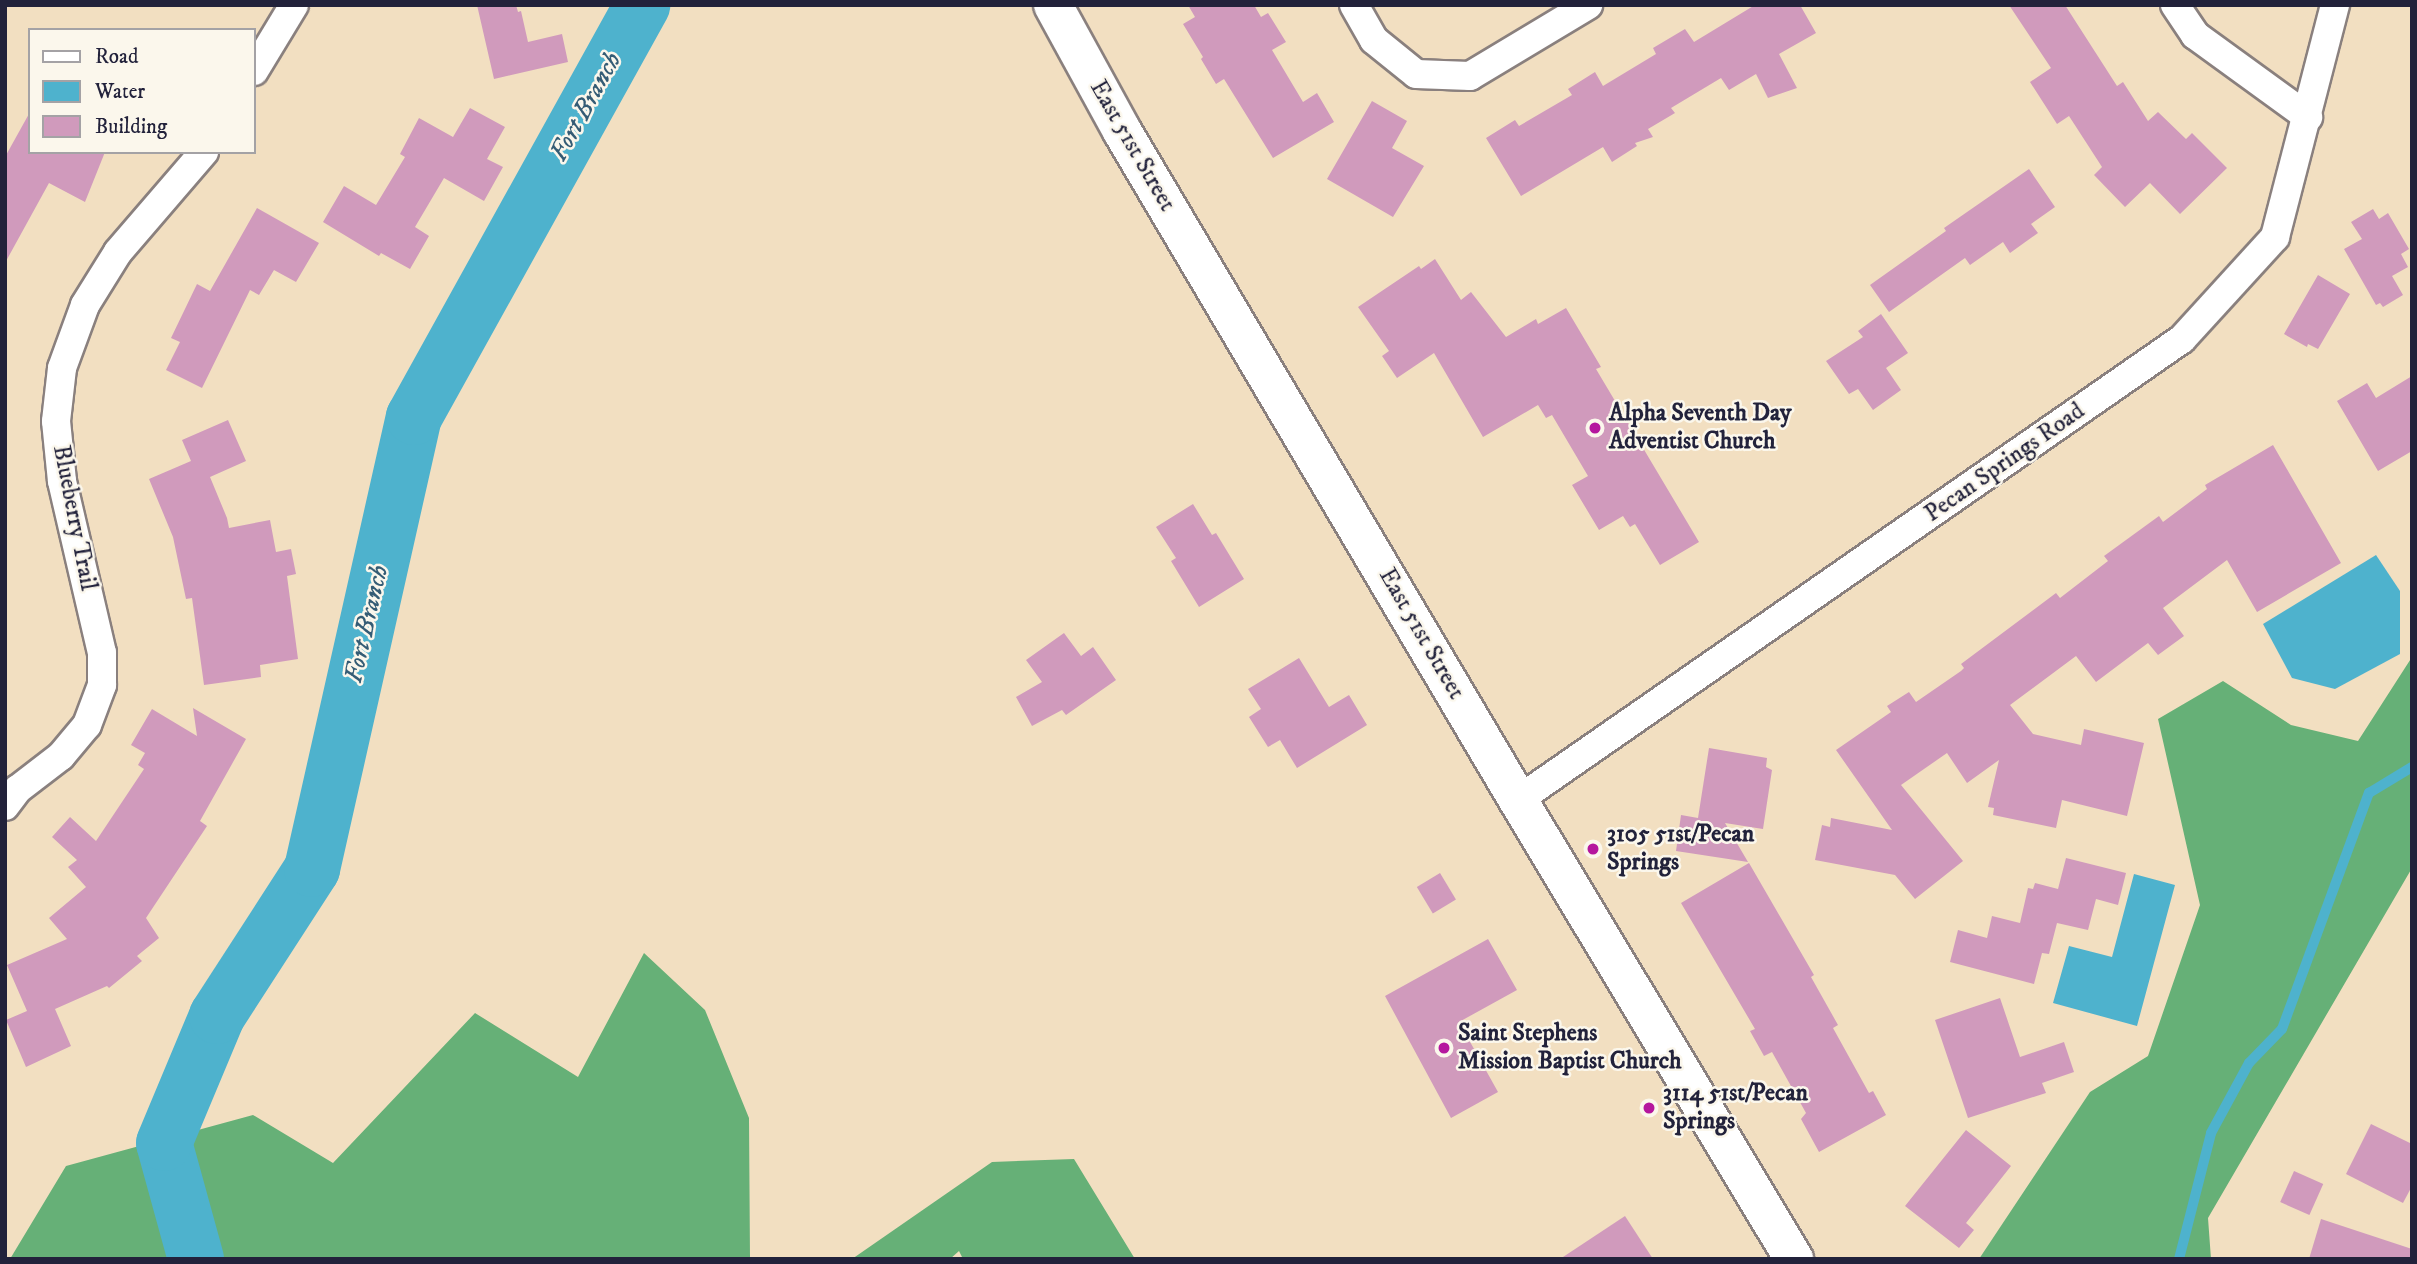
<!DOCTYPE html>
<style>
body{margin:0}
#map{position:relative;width:2417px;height:1264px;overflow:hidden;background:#f2dfc1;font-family:"IM FELL DW Pica",serif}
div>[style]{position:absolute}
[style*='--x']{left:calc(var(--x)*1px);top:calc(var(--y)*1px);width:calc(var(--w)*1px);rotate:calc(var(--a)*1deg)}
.forest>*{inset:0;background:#66b077}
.water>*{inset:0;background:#4eb2cd}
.stream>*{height:10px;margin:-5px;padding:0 5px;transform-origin:5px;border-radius:5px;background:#4eb2cd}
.river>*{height:56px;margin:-28px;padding:0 28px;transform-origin:28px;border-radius:28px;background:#4eb2cd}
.building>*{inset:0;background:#d09abc;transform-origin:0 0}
.roads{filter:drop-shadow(2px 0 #8a807e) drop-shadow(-2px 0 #8a807e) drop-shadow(0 2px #8a807e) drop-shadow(0 -2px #8a807e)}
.minor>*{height:28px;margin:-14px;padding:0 14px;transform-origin:14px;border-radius:14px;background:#fff}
.secondary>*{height:38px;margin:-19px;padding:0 19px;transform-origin:19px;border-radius:19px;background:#fff}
.dots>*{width:19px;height:19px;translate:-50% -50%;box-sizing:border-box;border:4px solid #fbf7ec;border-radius:50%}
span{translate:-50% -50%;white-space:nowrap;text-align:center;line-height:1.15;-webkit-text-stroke:5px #fbf7ec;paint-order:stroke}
.street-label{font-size:24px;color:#22223b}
.poi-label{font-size:24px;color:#22223b;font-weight:700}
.left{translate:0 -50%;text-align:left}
.water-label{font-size:26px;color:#345c75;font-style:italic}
.frame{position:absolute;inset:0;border:7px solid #22223b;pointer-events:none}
.legend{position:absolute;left:28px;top:28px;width:228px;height:126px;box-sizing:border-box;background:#fbf7ec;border:2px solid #a4a2a5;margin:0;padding:9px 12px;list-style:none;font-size:21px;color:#22223b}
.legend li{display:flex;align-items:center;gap:14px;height:35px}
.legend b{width:35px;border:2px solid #a4a2a5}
</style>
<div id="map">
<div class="forest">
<i style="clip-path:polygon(2412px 657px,2412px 868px,2208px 1218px,2211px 1259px,1979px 1259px,2090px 1092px,2148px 1056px,2200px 905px,2158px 719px,2223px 681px,2291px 725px,2358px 741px)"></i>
<i style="clip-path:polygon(644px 953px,705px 1010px,749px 1118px,750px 1259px,10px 1259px,66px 1166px,253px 1115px,333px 1163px,475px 1013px,578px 1077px)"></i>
<i style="clip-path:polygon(1074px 1159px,1135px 1259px,963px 1259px,959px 1251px,950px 1259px,852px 1259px,992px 1162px)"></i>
</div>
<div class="water">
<i style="clip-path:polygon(2376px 555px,2400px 591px,2400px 654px,2335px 689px,2292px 678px,2263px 624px)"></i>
<i style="clip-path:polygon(2134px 874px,2175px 885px,2137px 1026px,2053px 1003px,2069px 946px,2112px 957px)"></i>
</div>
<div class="stream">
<i style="--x:2179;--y:1259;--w:130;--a:-75.7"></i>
<i style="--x:2211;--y:1133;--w:80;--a:-61.5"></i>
<i style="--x:2249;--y:1063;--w:47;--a:-45.9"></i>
<i style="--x:2282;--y:1029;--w:252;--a:-69.8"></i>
<i style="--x:2369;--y:793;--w:50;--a:-31.2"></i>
</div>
<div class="river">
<i style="--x:196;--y:1259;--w:120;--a:-105.4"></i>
<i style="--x:164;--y:1143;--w:138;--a:-67.3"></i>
<i style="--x:217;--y:1016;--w:175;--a:-57.1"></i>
<i style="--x:312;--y:869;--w:463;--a:-77.3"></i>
<i style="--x:414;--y:417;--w:471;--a:-61"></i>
</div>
<div class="building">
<i style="clip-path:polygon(477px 5px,516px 5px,518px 12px,521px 11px,528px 42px,562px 34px,568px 62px,494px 79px)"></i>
<i style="clip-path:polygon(1188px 5px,1254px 5px,1261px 17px,1268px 13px,1286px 42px,1272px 50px,1303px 102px,1317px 93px,1334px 122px,1273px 158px,1224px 79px,1216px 84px,1201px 59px,1203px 57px,1183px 24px,1195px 17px)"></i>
<i style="clip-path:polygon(1755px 5px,1800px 5px,1816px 33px,1779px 54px,1797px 88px,1768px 98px,1756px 74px,1729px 90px,1721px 78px,1671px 108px,1675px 113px,1648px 129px,1653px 137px,1635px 143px,1637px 146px,1612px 162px,1603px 147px,1521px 196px,1486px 138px,1515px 120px,1519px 126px,1572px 95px,1568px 89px,1595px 72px,1603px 86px,1656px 54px,1653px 48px,1685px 29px,1694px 42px)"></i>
<i style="clip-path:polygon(2009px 5px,2065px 5px,2117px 86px,2123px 82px,2148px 121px,2158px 112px,2186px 139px,2192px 133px,2227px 168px,2180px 214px,2150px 183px,2125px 207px,2094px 175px,2102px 167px,2069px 116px,2057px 124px,2030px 82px,2051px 68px)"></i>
<i style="clip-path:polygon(1372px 101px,1407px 121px,1392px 148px,1424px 166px,1393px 217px,1327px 179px)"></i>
<i style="clip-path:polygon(470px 108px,505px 127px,487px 159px,503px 167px,484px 201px,444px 178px,415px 227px,429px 236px,410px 269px,381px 253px,379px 256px,323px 222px,344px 186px,376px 205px,405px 157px,400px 154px,419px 118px,453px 137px)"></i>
<i style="clip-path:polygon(30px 112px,30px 152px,105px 152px,85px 202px,49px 183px,5px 263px,5px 157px)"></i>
<i style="clip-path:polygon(2029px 169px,2055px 207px,2031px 224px,2038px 233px,2010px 253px,2003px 242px,1970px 265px,1965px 258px,1889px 312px,1870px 285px,1946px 231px,1944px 228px)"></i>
<i style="clip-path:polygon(257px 208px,319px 243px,296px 282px,274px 270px,259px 295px,250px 290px,202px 388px,166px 370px,180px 342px,171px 338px,197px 284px,210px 291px)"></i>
<i style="clip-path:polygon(2373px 209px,2379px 219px,2388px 213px,2409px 249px,2401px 254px,2408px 267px,2392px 276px,2403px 295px,2383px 307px,2380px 303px,2376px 305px,2344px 249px,2362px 239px,2351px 222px)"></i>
<i style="clip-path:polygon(1435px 259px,1461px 300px,1471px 292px,1506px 337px,1536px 319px,1538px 324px,1566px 308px,1601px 367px,1596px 369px,1699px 542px,1660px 565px,1635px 524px,1630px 527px,1623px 516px,1599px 530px,1572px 485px,1588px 476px,1552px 415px,1546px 418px,1538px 405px,1483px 437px,1434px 353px,1397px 378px,1382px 356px,1389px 351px,1358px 307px,1419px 266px,1421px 269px)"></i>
<i style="clip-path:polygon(2318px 275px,2350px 294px,2318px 349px,2308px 344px,2307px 347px,2284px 334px)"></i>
<i style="clip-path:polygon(1881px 314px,1908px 353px,1886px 368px,1901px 390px,1873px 410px,1858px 389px,1849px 394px,1826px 361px,1863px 337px,1858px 331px)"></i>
<i style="clip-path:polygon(2412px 376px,2412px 451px,2378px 471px,2337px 401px,2367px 383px,2376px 398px)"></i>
<i style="clip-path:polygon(228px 420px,246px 461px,210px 477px,227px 518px,229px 528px,270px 520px,276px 552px,291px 549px,296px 574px,287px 576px,298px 659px,260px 665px,261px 677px,204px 685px,192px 598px,186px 599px,173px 537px,149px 479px,191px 461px,182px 440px)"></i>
<i style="clip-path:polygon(2273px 445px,2341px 563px,2257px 612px,2227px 560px,2163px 608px,2184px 636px,2158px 655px,2148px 643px,2096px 682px,2076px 656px,2010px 705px,2033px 734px,2081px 745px,2084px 729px,2144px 743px,2127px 816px,2062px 800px,2056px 828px,1993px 815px,1994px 808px,1988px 807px,1999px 760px,1967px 783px,1947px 753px,1901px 785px,1963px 861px,1915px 899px,1895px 875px,1815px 860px,1822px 825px,1830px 827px,1831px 818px,1892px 830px,1836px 750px,1891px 712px,1887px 706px,1909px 692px,1916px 702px,1961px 671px,1964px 668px,1961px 664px,2056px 593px,2060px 598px,2108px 561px,2104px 556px,2159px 516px,2163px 522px,2207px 489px,2205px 485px)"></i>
<i style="clip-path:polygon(1193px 504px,1212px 535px,1216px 533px,1244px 579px,1199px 607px,1171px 561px,1176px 558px,1156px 527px)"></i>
<i style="clip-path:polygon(1064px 633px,1081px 656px,1093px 647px,1116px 680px,1066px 715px,1062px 710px,1032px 726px,1016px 697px,1042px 682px,1026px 660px)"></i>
<i style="clip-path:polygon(1299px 658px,1329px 707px,1349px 695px,1367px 725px,1297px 768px,1280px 740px,1268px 747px,1249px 717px,1261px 709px,1248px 689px)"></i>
<i style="clip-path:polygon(193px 708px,246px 739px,200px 821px,207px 826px,146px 918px,159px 938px,137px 956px,142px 961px,109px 988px,107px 986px,55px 1009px,71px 1046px,26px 1067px,6px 1020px,27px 1011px,7px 965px,67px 939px,49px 918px,86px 887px,68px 867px,77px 860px,52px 837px,70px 817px,96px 841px,144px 769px,138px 765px,145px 753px,131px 745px,152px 709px,197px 736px)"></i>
<i style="clip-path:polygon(1709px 748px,1767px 758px,1766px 767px,1772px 770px,1763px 829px,1725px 823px,1748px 862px,1676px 851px,1681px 815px,1698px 818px)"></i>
<i style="clip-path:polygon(2066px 858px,2126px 873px,2118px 905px,2096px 899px,2088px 930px,2057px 923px,2049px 954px,2042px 953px,2034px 984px,1950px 962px,1958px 930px,1987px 938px,1992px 916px,2020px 923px,2028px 888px,2033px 889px,2035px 883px,2058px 889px)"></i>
<i style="clip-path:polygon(1749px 863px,1814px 975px,1811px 977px,1838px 1025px,1833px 1028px,1869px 1093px,1873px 1091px,1886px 1115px,1819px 1152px,1801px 1119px,1806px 1113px,1772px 1052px,1764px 1056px,1750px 1031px,1755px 1029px,1681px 903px)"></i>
<i style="left:1440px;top:873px;width:31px;height:27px;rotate:59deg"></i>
<i style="clip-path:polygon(1488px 939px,1517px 990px,1459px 1022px,1498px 1092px,1451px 1118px,1385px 996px)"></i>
<i style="clip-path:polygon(2000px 998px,2020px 1057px,2064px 1042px,2074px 1072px,2042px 1083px,2046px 1093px,1968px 1118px,1935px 1020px)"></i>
<i style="clip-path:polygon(2371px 1124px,2412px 1144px,2412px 1186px,2403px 1203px,2346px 1174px)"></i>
<i style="clip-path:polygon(1966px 1130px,2011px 1166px,1966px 1223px,1974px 1230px,1959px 1248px,1905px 1206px)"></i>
<i style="left:2294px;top:1171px;width:32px;height:34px;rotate:24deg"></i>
<i style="clip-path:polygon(1625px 1216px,1653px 1259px,1560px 1259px)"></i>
<i style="clip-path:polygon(2321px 1219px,2412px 1249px,2412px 1259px,2309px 1259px)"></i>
</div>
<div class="roads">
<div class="minor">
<i style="--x:1354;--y:5;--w:40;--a:60.3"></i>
<i style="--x:1374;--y:40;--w:54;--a:39"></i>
<i style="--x:1416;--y:74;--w:54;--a:2.1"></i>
<i style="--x:1470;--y:76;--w:138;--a:-31"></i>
<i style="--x:2175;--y:5;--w:36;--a:56"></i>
<i style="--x:2195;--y:35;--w:140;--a:36"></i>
<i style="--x:254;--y:71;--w:77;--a:-58.8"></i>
<i style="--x:1518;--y:800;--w:808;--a:-34.77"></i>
<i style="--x:2182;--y:339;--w:138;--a:-47.6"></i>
<i style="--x:2275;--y:237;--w:240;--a:-75.5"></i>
<i style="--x:5;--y:806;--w:21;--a:-53"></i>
<i style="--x:18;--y:789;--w:54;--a:-37.5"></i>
<i style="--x:61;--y:756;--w:40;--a:-50"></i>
<i style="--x:87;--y:725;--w:43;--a:-69.4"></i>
<i style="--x:102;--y:685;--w:32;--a:-90"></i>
<i style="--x:102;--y:653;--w:177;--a:-103.1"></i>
<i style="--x:62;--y:481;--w:60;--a:-95.7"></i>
<i style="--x:56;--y:421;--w:53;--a:-83.5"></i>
<i style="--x:62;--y:368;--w:67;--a:-69.9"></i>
<i style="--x:85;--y:305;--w:62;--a:-58.1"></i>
<i style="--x:118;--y:252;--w:132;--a:-49.3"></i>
</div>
<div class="secondary">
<i style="--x:1053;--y:5;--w:144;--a:61.3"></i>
<i style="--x:1122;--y:131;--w:777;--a:59.38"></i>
<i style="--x:1518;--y:800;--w:536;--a:58.98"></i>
</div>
</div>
<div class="dots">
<i style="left:1595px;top:428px;background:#b5179e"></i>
<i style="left:1593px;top:849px;background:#b5179e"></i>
<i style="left:1444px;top:1048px;background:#b5179e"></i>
<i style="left:1649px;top:1108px;background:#b5179e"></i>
</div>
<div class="street-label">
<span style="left:1132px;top:146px;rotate:60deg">East 51st Street</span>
<span style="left:2005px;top:463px;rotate:-35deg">Pecan Springs Road</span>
<span style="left:74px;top:518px;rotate:79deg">Blueberry Trail</span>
<span style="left:1421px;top:634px;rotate:60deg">East 51st Street</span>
</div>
<div class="poi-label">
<span class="left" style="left:1609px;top:428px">Alpha Seventh Day<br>Adventist Church</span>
<span class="left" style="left:1607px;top:849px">3105 51st/Pecan<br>Springs</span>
<span class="left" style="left:1458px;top:1048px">Saint Stephens<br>Mission Baptist Church</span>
<span class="left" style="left:1663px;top:1108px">3114 51st/Pecan<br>Springs</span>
</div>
<div class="water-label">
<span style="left:586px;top:107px;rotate:-61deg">Fort Branch</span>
<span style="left:367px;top:624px;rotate:-77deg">Fort Branch</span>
</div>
<div class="frame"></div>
<ul class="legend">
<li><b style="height:9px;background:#fff"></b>Road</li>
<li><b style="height:19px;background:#4eb2cd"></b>Water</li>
<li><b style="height:19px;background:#d09abc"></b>Building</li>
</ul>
</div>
